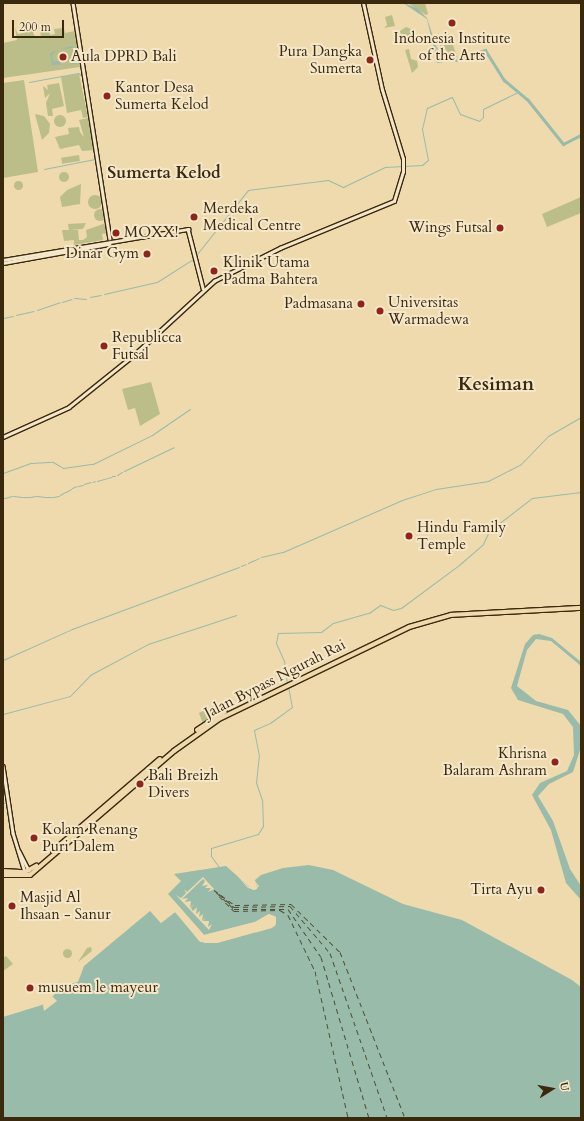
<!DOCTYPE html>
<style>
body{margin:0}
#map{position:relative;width:584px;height:1121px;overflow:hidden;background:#eedaad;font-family:Cardo,serif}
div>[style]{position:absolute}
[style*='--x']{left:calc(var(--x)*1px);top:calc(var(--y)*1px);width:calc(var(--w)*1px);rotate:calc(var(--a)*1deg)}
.green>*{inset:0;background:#bbbe88;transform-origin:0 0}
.round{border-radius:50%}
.water>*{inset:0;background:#99bba9}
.pier>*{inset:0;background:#eedaad}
.stream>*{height:1px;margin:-0.5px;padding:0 0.5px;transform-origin:0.5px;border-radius:0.5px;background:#99bba9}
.river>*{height:3px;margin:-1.5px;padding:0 1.5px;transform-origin:1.5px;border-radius:1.5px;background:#99bba9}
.ferry>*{height:1px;margin-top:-0.5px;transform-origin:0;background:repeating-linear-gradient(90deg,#524e35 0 5px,transparent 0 9px)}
.roads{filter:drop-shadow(1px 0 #3b290e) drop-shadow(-1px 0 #3b290e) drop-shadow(0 1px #3b290e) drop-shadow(0 -1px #3b290e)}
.secondary>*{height:2.5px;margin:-1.25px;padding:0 1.25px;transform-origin:1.25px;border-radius:1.25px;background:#f4e7ca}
.highway>*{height:4px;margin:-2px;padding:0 2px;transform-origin:2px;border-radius:2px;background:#eedaad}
.dots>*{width:11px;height:11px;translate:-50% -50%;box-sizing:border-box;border:2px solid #f4e7ca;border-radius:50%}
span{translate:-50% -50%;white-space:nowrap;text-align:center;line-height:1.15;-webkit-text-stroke:4px #f4e7ca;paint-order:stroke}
.poi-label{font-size:15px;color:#3b290e}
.right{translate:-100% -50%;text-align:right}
.left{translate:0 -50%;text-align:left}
.street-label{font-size:15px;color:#3b290e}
.quarter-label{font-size:17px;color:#3b290e;font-weight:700}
.district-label{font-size:19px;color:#3b290e;font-weight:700}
.frame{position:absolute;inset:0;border:4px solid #3b290e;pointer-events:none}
.north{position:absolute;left:532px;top:1069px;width:40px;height:40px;-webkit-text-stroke:3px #f4e7ca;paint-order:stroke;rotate:79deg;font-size:11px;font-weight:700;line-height:16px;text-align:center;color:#3b290e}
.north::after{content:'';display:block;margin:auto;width:14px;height:18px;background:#3b290e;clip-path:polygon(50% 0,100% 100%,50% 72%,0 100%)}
.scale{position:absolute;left:12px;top:20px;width:52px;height:18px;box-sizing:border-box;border:2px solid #3b290e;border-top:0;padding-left:5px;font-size:12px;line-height:14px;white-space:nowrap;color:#3b290e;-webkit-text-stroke:3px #f4e7ca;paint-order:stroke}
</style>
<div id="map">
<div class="green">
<i style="clip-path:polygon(408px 3px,425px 3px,428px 14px,426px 15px)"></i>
<i style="clip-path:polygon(392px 15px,395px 26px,384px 28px,387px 25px,385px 17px)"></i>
<i style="clip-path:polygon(406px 27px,411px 29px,412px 41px,407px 46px,410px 40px,405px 39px,403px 45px,400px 31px)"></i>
<i style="clip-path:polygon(15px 28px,18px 34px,33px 31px,35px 38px,41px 36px,40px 32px,49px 30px,50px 35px,55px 34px,54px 29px,64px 28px,65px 33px,75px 31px,80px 67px,3px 78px,3px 43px,17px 40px)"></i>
<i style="clip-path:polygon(449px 34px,458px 59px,453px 60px,453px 54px,449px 55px,451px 61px,442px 62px,446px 58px,441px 56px,438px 60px,436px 45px,441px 54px,448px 53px,438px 37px,447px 39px,445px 35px)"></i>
<i style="clip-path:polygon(409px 49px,411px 59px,417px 61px,418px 67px,412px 73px,405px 50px)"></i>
<i style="clip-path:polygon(79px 74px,88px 117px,83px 118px,81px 110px,67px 113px,61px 77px)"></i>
<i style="clip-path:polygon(24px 80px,38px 172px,3px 178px,3px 83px)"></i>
<i style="clip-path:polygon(59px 83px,64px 106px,52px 109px,53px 116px,48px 116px,46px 103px,50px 93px,45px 98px,43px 86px,48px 90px,47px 85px)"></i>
<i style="clip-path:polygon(35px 114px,44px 116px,50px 124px,49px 133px,42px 140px)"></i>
<i class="round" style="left:54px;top:115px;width:12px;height:12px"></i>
<i style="clip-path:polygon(88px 118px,94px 150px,82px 151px,79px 145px,60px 149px,55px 137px,69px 134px,68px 128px,79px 127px,80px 132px,84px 137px,79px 120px)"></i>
<i style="left:79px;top:155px;width:6px;height:18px;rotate:81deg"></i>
<i class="round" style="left:59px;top:172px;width:10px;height:10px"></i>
<i class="round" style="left:13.5px;top:180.5px;width:9px;height:9px"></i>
<i style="clip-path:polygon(81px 184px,80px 204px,62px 207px,60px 197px,67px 190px)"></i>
<i class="round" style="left:88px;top:195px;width:14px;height:14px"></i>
<i style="clip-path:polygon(581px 197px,581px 213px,547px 227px,542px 214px)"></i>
<i class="round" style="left:94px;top:209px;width:12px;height:12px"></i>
<i style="clip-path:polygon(86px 223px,83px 229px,69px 230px,68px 224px)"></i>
<i style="clip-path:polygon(106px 223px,108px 233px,102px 234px,103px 240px,74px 245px,74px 240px,64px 241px,62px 230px,78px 230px,79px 240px,83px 240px,87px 237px,86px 230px)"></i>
<i style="clip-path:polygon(151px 382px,160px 414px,140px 426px,135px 408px,128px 410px,122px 389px)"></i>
<i style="clip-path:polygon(217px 705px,220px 714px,214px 718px,210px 707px)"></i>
<i style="clip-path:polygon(209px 708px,213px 718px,203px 724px,199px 713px)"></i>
<i style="clip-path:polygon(91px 947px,92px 951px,78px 962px,87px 948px)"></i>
<i class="round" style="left:62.5px;top:948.5px;width:9px;height:9px"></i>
<i style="clip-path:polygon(6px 956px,13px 964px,3px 971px,3px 958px)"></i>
</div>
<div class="water">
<i style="clip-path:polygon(403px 3px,417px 8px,427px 18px,436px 46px,439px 62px,458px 60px,437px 63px,427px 19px)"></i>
<i style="clip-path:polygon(evenodd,71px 46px,77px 49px,77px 64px,52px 65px,50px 53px,71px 46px,73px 48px,75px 63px,61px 65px,59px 61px,53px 62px,52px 55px,58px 50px,73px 48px)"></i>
<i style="clip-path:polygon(539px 634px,552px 638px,581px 662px,581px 666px,551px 641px,536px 639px,527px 650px,517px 686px,536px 701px,568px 710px,581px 726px,580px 750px,573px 772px,549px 784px,538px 796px,553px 821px,570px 869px,581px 886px,581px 900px,566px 883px,551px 830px,532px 795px,540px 783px,567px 771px,574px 755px,573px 727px,563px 714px,518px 700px,511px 688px,525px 644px,533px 635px)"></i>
<i style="clip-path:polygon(226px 866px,253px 890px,257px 889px,255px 880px,261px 875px,283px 868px,309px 865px,333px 870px,403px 904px,462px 920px,572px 980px,581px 987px,581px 1118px,3px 1118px,3px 1017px,45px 1004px,64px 985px,78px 982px,84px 966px,150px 911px,161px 923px,175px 912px,200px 942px,217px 943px,275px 926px,276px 917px,269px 914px,255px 922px,204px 935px,168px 894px,181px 881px,174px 874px)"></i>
</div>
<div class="pier">
<i style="clip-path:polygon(228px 865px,249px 887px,257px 886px,253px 879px,259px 886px,255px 890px,248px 888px)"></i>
<i style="clip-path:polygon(203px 877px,214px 889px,208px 892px,211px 888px,205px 888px,208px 885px,202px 886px,205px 881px,203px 879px,182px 899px,188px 898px,185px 902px,191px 901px,190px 908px,194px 904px,191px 908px,193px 911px,197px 907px,196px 914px,200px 911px,199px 917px,203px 914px,202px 921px,206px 917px,203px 921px,209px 921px,208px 927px,212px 924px,209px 930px,176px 895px,181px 898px,186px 893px,184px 889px,187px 892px)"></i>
<i style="clip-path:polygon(168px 894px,204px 935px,255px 922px,269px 914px,276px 917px,276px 924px,272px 928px,217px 943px,204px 943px,175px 912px,161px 923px,151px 912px,161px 922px,176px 910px,201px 940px,208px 942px,271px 926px,274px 918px,270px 916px,256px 924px,208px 938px,199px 933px)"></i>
<i style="clip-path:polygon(52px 996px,57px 1001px,44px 1011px,43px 1005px)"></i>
</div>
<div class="stream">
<i style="--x:437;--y:53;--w:15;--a:-67"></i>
<i style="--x:29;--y:82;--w:50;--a:-10.4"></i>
<i style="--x:78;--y:73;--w:5;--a:37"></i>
<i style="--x:82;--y:76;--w:42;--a:80.3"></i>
<i style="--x:44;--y:169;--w:52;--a:-11.1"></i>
<i style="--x:95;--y:159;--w:40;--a:-98.5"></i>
<i style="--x:197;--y:254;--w:82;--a:-51.4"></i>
<i style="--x:248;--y:190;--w:81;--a:-7.1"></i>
<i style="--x:328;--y:180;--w:17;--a:25"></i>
<i style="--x:343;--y:187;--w:47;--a:-25.5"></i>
<i style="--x:385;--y:167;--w:37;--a:-3"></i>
<i style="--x:422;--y:165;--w:8;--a:-40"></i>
<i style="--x:428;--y:160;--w:32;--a:-101"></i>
<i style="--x:422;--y:129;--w:22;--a:-77"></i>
<i style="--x:427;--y:108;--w:27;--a:-24"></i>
<i style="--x:452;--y:97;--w:19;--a:65"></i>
<i style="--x:460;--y:114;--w:20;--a:20"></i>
<i style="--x:479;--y:121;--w:6;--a:-45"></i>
<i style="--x:483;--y:117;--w:8;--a:-90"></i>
<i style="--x:483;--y:109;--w:37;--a:-26"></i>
<i style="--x:104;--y:294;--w:54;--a:-12.8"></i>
<i style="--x:157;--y:282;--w:43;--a:-32.6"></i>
<i style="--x:90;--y:297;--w:11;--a:-10"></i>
<i style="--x:74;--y:298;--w:12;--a:5"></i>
<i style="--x:62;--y:302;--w:10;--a:-17"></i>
<i style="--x:37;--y:310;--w:24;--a:-19"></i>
<i style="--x:16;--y:315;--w:18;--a:-13"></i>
<i style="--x:3;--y:318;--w:10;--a:-11"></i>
<i style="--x:124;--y:471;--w:55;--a:-25.6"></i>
<i style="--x:3;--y:473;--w:30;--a:-20"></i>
<i style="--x:31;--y:463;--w:22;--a:-3"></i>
<i style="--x:53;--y:462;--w:12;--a:31"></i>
<i style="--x:63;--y:468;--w:30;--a:-8"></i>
<i style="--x:93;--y:464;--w:66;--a:-26.2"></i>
<i style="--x:152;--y:435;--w:46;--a:-34.4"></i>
<i style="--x:117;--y:475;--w:6;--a:-31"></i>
<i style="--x:112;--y:476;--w:3;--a:0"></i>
<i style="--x:97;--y:481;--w:15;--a:-16"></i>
<i style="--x:93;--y:482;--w:2;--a:-27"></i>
<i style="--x:84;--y:484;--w:7;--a:-16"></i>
<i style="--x:78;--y:486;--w:5;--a:-11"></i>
<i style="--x:72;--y:488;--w:5;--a:-22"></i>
<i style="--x:66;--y:492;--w:6;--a:-31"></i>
<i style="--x:60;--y:495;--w:6;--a:-31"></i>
<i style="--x:13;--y:496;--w:9;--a:6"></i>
<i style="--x:37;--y:496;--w:8;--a:7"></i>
<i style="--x:23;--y:497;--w:6;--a:0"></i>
<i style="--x:30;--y:497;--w:6;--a:-9"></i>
<i style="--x:46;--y:497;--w:6;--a:0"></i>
<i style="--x:53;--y:497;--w:6;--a:-9"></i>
<i style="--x:3;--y:498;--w:1;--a:0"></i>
<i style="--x:5;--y:498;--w:7;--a:-16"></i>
<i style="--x:261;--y:557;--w:23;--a:-13"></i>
<i style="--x:283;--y:552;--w:130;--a:-23.6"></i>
<i style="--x:402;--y:500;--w:36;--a:-18"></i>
<i style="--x:436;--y:489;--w:53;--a:-8.7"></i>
<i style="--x:488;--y:481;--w:36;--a:-27"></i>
<i style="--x:520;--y:465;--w:40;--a:-46"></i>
<i style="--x:548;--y:436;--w:38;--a:-30"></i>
<i style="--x:248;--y:563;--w:12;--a:-24"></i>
<i style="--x:241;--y:566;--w:5;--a:-22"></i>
<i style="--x:3;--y:660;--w:76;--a:-24.2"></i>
<i style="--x:72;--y:629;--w:178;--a:-20.4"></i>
<i style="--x:287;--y:684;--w:23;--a:-97"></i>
<i style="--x:284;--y:661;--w:20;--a:-114"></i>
<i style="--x:276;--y:643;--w:10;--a:-79"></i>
<i style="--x:278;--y:633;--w:43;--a:-1.3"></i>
<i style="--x:321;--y:632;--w:15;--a:-37"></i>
<i style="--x:333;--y:623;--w:37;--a:-16"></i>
<i style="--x:369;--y:613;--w:14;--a:-36"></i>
<i style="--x:380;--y:605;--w:14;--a:21"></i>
<i style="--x:393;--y:610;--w:8;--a:-14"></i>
<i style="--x:401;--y:608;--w:72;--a:-36.6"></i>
<i style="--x:459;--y:565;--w:32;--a:-41"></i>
<i style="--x:483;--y:544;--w:14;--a:-65"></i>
<i style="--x:489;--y:531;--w:54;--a:-37.5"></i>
<i style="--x:532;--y:498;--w:49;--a:-7"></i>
<i style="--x:3;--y:714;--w:69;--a:-15"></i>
<i style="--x:70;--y:696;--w:29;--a:-46"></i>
<i style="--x:90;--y:675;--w:66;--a:-28.1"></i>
<i style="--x:148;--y:644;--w:93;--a:-18.2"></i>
<i style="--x:5;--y:786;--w:13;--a:86"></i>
<i style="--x:3;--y:803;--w:4;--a:0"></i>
<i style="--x:219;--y:867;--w:14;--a:-126"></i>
<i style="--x:211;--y:856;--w:8;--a:-90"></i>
<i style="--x:211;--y:848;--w:49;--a:-16.6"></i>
<i style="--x:258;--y:834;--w:9;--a:-58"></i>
<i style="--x:263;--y:826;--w:26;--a:-92"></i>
<i style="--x:262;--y:800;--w:18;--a:-109"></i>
<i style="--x:256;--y:783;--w:27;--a:-84"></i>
<i style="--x:259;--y:756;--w:26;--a:-101"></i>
<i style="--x:254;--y:730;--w:17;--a:-24"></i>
<i style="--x:270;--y:723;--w:27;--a:-36"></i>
<i style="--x:292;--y:707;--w:20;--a:-101"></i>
</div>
<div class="river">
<i style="--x:456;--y:60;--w:31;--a:-19"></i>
<i style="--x:485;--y:50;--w:36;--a:58"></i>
<i style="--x:504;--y:80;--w:30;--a:40"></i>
<i style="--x:527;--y:99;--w:58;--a:51.3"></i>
<i style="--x:563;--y:144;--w:20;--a:-27"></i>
</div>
<div class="ferry">
<i style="--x:214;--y:890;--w:26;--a:36"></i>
<i style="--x:235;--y:905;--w:56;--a:-1"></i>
<i style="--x:291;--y:904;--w:69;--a:44.4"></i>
<i style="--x:340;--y:952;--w:178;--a:68.6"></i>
<i style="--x:216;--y:892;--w:25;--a:43"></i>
<i style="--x:234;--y:909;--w:54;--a:0"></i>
<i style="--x:288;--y:909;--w:58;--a:55.5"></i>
<i style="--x:321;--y:957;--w:168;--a:73.4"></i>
<i style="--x:219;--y:894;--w:20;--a:41"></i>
<i style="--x:234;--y:907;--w:56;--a:-1"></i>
<i style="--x:290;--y:906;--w:62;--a:49.6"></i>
<i style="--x:330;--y:953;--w:175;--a:70.9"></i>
<i style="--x:219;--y:896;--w:21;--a:45"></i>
<i style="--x:234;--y:911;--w:46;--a:-1.2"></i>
<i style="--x:280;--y:910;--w:9;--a:32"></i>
<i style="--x:288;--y:915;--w:62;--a:64.3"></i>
<i style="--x:315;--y:971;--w:151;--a:77.3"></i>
</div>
<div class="roads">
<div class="secondary">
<i style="--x:73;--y:3;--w:238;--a:81.1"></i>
<i style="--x:3;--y:260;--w:188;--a:-9.5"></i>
<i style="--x:188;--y:229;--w:61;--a:75.7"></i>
<i style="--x:3;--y:263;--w:108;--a:-10.2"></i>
<i style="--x:3;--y:437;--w:72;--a:-24.4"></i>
<i style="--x:69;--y:407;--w:85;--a:-38.8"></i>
<i style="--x:135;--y:354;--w:108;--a:-42.7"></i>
<i style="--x:214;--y:281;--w:74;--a:-26.6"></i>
<i style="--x:280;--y:248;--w:123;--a:-22.4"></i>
<i style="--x:394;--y:201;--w:30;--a:-73"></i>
<i style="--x:403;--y:172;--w:13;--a:-90"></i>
<i style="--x:403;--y:159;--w:72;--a:-106.9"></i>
<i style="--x:382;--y:90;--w:89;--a:-102.3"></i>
<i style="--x:3;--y:766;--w:68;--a:81.5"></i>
<i style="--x:13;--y:833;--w:41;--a:72.9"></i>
<i style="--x:19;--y:851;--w:22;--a:63"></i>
</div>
<div class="highway">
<i style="--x:197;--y:730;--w:33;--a:-33"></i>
<i style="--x:53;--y:851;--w:141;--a:-40.7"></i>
<i style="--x:3;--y:871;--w:22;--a:3"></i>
<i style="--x:25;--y:872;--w:13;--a:-29"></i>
<i style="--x:3;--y:875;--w:27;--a:0"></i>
<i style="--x:30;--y:875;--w:190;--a:-40.7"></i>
<i style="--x:174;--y:751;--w:55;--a:-35.4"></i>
<i style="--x:219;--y:719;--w:211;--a:-25.8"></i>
<i style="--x:409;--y:627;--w:44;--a:-15.9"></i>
<i style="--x:451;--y:615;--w:130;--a:-3.1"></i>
</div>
</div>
<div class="dots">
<i style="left:452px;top:23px;background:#8f2418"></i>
<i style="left:63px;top:57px;background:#8f2418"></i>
<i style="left:370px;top:60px;background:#8f2418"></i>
<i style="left:107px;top:96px;background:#8f2418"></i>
<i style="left:194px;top:217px;background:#8f2418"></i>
<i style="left:500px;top:228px;background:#8f2418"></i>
<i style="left:116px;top:233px;background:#8f2418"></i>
<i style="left:147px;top:254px;background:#8f2418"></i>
<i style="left:214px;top:271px;background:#8f2418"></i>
<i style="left:361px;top:304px;background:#8f2418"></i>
<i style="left:380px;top:311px;background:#8f2418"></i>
<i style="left:104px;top:346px;background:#8f2418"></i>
<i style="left:409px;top:536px;background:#8f2418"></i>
<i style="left:555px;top:762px;background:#8f2418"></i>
<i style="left:140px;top:784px;background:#8f2418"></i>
<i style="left:34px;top:838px;background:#8f2418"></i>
<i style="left:541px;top:890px;background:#8f2418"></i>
<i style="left:12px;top:906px;background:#8f2418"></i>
<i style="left:30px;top:988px;background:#8f2418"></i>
</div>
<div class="poi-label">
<span style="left:452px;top:47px">Indonesia Institute<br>of the Arts</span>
<span class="right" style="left:362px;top:60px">Pura Dangka<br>Sumerta</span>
<span class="left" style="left:71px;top:57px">Aula DPRD Bali</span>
<span class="left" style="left:115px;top:96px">Kantor Desa<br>Sumerta Kelod</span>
<span class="left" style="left:203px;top:217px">Merdeka<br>Medical Centre</span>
<span class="right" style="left:492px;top:228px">Wings Futsal</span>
<span class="left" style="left:124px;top:233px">MOXX!</span>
<span class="right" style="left:139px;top:254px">Dinar Gym</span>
<span class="left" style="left:223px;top:271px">Klinik Utama<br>Padma Bahtera</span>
<span class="left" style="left:388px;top:311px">Universitas<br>Warmadewa</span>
<span class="right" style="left:353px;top:304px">Padmasana</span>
<span class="left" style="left:112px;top:346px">Republicca<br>Futsal</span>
<span class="left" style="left:417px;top:536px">Hindu Family<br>Temple</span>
<span class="right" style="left:547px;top:762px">Khrisna<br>Balaram Ashram</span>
<span class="left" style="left:148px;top:784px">Bali Breizh<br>Divers</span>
<span class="left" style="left:42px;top:838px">Kolam Renang<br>Puri Dalem</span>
<span class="right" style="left:533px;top:890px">Tirta Ayu</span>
<span class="left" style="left:20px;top:906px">Masjid Al<br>Ihsaan - Sanur</span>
<span class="left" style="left:38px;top:988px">musuem le mayeur</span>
</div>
<div class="street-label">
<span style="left:275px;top:679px;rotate:-27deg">Jalan Bypass Ngurah Rai</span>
</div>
<div class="quarter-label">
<span style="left:164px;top:173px">Sumerta Kelod</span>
</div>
<div class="district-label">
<span style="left:496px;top:385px">Kesiman</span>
</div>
<div class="frame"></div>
<div class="north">U</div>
<div class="scale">200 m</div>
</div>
